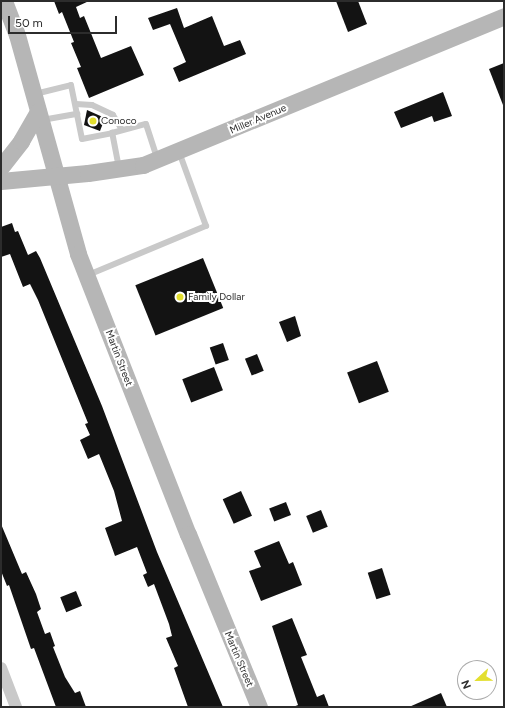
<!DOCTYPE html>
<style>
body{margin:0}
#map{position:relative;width:505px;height:708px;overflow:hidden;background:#fff;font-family:Figtree,sans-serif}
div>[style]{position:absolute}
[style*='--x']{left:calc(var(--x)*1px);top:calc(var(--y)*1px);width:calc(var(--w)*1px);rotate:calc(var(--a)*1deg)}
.building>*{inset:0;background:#131313;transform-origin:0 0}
.lane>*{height:6px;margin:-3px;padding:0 3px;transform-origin:3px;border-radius:3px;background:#c9c9c9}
.street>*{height:12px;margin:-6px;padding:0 6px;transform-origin:6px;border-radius:6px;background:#c9c9c9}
.secondary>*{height:17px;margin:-8.5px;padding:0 8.5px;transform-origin:8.5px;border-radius:8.5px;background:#b6b6b6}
.dots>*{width:11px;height:11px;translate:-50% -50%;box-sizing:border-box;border:2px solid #fff;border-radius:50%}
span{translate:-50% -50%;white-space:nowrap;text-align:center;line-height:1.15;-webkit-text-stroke:4px #fff;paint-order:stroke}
.street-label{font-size:10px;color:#2c2c2c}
.poi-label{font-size:10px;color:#2c2c2c}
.left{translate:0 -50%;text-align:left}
.frame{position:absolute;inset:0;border:2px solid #2c2c2c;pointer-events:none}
.north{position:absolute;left:457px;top:660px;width:40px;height:40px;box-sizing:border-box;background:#fff;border:1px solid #ababab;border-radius:50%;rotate:248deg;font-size:11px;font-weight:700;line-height:16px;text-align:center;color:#2c2c2c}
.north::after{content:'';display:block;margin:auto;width:14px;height:18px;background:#e3df2f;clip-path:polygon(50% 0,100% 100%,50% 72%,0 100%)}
.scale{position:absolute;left:8px;top:16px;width:109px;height:18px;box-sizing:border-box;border:2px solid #2c2c2c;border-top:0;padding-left:5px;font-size:12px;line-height:14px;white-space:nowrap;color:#2c2c2c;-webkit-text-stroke:3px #fff;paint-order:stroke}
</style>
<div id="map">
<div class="building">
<i style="clip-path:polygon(54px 1px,89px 1px,76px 7px,80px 18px,84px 16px,101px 58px,131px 46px,144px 75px,89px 98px,77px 68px,81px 67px,71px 43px,74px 42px,62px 12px,59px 14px)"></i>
<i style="clip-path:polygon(336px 1px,358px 1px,367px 24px,348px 32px)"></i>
<i style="clip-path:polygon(177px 8px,184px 28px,212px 16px,224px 46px,240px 40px,246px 54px,179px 82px,173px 68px,186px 62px,170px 24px,153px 30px,148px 18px)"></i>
<i style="clip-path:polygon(504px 63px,504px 105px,503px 105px,489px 69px)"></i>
<i style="clip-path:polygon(443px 92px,452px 116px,434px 122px,432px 116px,401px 128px,394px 112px)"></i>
<i style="clip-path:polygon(87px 110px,105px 118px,100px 131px,84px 125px)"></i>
<i style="clip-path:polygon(12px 223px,15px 232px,18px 231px,28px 255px,36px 251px,40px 258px,102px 406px,157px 552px,223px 707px,188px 707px,174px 668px,178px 666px,166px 638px,172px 636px,169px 624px,154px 584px,148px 587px,143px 575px,147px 573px,137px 547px,115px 556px,105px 528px,122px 521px,114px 491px,99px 454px,88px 459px,80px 440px,90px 435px,85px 424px,88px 423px,38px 300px,30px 284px,23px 287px,10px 254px,1px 257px,1px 227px)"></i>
<i style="left:203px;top:258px;width:54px;height:73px;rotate:68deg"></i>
<i style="clip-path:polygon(295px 316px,301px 336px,287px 342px,279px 322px)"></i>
<i style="left:223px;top:343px;width:18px;height:14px;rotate:71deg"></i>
<i style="left:257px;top:354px;width:18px;height:13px;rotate:68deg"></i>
<i style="left:377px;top:361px;width:33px;height:32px;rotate:69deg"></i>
<i style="left:214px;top:367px;width:25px;height:34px;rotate:69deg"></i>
<i style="left:241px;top:491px;width:27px;height:20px;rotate:66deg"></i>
<i style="left:286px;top:502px;width:14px;height:18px;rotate:69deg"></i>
<i style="left:321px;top:510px;width:18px;height:16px;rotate:68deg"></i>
<i style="clip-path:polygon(1px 524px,22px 574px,26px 572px,36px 594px,41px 609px,37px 612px,45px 634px,50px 632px,55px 646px,53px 647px,65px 677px,75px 693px,80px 691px,86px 707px,56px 707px,34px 648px,31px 649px,9px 585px,7px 586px,1px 571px)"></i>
<i style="clip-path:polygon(279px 541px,289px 564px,293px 562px,302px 585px,261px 601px,249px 571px,261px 567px,254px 551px)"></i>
<i style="left:382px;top:568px;width:28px;height:15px;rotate:72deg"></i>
<i style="left:76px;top:591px;width:16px;height:17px;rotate:68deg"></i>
<i style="clip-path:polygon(292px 618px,307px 655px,301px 657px,317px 697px,324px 694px,329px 707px,293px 707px,298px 705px,272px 626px)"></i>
<i style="clip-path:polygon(441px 693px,447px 707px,409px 707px)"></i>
</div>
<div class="lane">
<i style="--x:35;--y:94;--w:37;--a:-14"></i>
<i style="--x:71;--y:85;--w:55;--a:78.5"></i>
<i style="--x:82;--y:139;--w:31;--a:-11"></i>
<i style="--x:76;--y:104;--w:16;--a:4"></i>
<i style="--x:92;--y:105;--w:23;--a:25"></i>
<i style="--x:113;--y:115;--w:17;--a:59"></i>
<i style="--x:42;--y:120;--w:36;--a:-10"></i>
<i style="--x:119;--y:168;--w:36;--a:-101"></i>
<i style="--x:112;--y:133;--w:35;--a:-15"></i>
<i style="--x:146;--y:124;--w:35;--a:72"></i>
<i style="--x:88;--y:275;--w:128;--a:-22.6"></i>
<i style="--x:206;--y:226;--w:79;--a:-110"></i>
</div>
<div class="street">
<i style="--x:1;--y:668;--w:42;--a:69"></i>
</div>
<div class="secondary">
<i style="--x:4;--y:1;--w:36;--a:69"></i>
<i style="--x:17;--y:35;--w:227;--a:74.4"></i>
<i style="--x:78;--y:254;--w:301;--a:68.6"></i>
<i style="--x:188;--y:534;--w:187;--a:67.7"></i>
<i style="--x:1;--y:167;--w:33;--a:-52"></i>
<i style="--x:21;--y:141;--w:34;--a:-60"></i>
<i style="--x:1;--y:181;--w:87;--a:-5.3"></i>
<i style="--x:88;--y:173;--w:56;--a:-8.3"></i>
<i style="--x:143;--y:165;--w:391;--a:-22.4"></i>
</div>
<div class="dots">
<i style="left:93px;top:121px;background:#e3df2f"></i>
<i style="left:180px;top:297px;background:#e3df2f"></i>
</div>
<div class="street-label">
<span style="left:258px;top:119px;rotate:-23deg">Miller Avenue</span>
<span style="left:119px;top:358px;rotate:69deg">Martin Street</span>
<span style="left:239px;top:659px;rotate:67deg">Martin Street</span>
</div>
<div class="poi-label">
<span class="left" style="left:101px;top:121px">Conoco</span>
<span class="left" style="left:188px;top:297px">Family Dollar</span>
</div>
<div class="frame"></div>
<div class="north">N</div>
<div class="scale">50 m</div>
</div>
